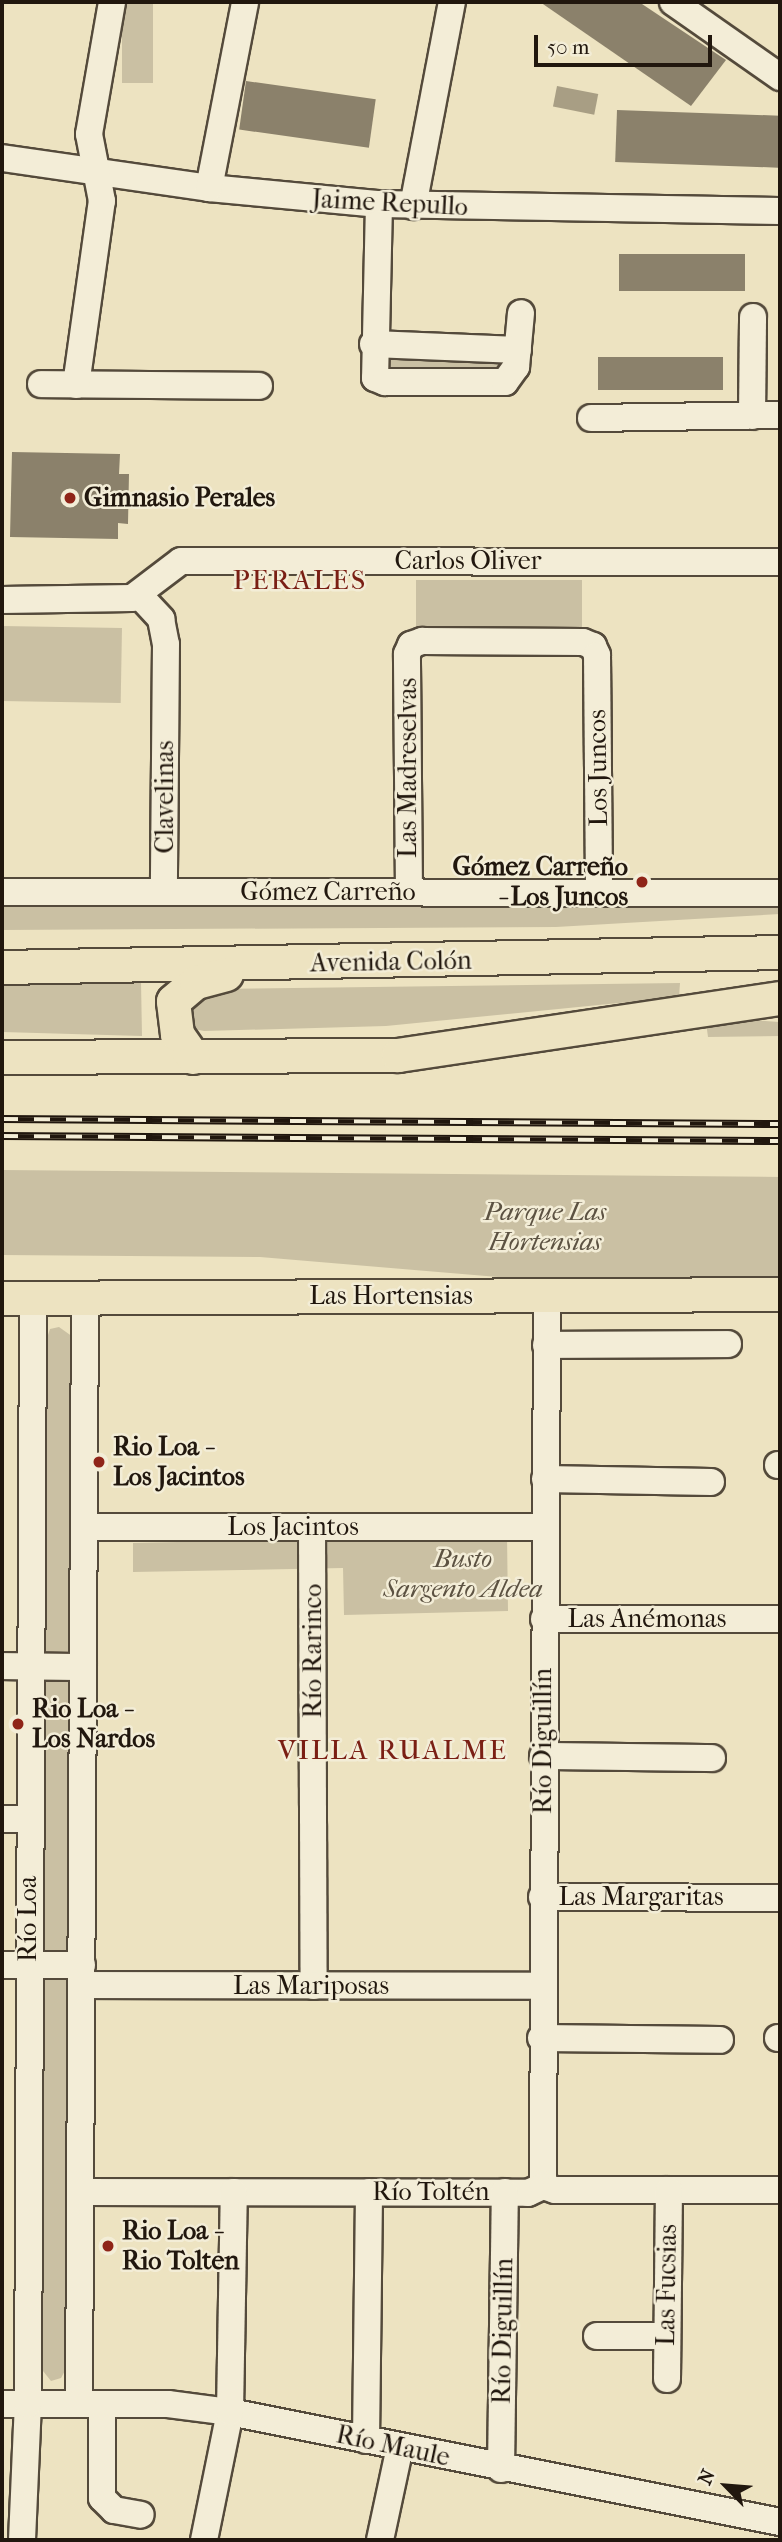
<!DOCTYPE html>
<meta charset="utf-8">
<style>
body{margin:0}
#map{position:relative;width:782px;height:2542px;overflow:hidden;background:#ede3c1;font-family:"IM FELL French Canon",serif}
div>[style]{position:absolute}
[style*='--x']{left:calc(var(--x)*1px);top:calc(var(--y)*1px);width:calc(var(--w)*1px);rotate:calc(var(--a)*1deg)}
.green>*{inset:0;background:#cac0a3;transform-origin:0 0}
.water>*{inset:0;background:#a89e84;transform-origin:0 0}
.building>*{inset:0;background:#8b816b;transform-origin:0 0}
.roads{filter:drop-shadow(2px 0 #544a3b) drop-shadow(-2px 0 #544a3b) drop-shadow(0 2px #544a3b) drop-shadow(0 -2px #544a3b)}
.minor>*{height:26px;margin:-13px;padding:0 13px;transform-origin:13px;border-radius:13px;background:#f3edd7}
.major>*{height:33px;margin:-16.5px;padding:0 16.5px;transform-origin:16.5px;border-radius:16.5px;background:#ede3c1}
.rail>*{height:8px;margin-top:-4px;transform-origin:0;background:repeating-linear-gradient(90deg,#f3edd7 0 16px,#21170e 0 32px);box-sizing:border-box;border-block:2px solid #21170e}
.dots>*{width:19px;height:19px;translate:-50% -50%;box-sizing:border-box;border:4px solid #f3edd7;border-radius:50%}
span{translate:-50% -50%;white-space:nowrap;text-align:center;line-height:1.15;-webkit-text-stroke:5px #f3edd7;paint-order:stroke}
.street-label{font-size:26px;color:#21170e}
.poi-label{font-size:26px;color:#21170e;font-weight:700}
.left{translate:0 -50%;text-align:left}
.right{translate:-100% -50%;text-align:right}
.park-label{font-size:26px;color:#5c5242;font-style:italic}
.neighbourhood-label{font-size:28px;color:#7a1f14;letter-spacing:2px}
.frame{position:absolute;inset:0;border:4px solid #21170e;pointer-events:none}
.north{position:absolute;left:691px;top:2451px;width:70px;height:70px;-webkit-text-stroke:5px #f3edd7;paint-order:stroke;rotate:295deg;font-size:19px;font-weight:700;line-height:28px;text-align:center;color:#21170e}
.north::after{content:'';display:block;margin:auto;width:24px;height:32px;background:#21170e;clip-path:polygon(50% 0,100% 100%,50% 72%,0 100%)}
.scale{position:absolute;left:534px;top:35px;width:178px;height:32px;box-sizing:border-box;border:4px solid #21170e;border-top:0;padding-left:9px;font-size:21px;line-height:24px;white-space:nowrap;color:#21170e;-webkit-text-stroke:5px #f3edd7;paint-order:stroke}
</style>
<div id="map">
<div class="green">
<i style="left:122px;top:2px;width:31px;height:81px"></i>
<i style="clip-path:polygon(375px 346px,515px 352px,512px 370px,387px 380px)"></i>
<i style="left:416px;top:580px;width:166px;height:51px"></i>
<i style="left:2px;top:626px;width:120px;height:75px;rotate:1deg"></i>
<i style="clip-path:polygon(2px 903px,780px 904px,780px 914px,556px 927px,2px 930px)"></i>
<i style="clip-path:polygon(22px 981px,141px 982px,142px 1036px,2px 1032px,2px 985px)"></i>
<i style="clip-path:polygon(680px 983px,679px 997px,386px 1026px,204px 1031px,194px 1029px,187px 1019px,188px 1007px,211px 989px)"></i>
<i style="clip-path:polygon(739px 1019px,779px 1022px,780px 1036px,708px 1037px,706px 1022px)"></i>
<i style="clip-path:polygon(2px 1170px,780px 1177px,780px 1280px,545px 1281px,260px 1257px,2px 1255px)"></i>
<i style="clip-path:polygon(59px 1327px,73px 1337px,67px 2367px,61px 2378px,51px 2381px,39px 2366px,43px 1638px,46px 1341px,50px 1329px)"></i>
<i style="clip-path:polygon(507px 1535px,508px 1611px,344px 1615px,343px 1568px,133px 1572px,133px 1543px)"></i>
</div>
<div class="water">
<i style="left:557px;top:86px;width:42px;height:21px;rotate:11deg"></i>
</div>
<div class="building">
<i style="clip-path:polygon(540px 2px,639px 2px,726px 60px,691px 106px)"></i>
<i style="left:246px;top:81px;width:131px;height:49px;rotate:8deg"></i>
<i style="left:617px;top:110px;width:163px;height:52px;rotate:2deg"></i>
<i style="left:619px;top:254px;width:126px;height:37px"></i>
<i style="left:598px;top:357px;width:125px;height:33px"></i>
<i style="clip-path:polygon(12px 452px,120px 454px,119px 474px,129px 474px,128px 524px,118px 523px,118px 539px,10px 537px)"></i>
</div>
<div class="roads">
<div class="minor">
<i style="--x:673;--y:2;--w:131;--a:35"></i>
<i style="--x:2;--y:158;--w:209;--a:8.2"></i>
<i style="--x:209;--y:188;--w:171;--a:5.4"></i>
<i style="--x:379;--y:204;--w:401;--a:1"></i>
<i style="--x:209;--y:188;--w:189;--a:-79"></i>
<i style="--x:379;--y:204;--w:174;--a:91.3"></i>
<i style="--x:375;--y:378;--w:11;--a:22"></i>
<i style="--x:385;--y:382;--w:120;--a:0"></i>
<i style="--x:505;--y:382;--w:19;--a:-54"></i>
<i style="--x:516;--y:367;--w:54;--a:-84.7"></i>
<i style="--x:413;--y:206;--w:208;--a:-79.2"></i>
<i style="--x:373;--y:344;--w:145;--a:2.4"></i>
<i style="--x:41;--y:384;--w:218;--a:0.5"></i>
<i style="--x:76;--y:385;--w:186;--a:-82"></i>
<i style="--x:102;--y:201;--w:68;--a:-101"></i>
<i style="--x:89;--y:134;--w:134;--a:-80.1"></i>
<i style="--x:752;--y:416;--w:99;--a:-89.4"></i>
<i style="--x:591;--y:418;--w:189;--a:-0.9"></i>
<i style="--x:139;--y:595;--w:33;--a:47"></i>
<i style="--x:161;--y:619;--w:25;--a:79"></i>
<i style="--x:166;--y:644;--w:248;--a:90.5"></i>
<i style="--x:2;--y:600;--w:130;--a:-0.9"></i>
<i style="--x:132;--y:598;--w:61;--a:-37.1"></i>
<i style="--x:181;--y:561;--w:599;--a:0.1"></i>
<i style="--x:2;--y:892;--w:778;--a:0.07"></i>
<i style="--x:409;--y:892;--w:238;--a:-90.5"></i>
<i style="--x:407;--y:654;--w:10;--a:-66"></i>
<i style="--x:411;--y:645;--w:12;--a:-20"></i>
<i style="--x:422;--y:641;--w:161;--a:0.4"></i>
<i style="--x:583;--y:642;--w:11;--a:22"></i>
<i style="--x:593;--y:646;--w:10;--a:66"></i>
<i style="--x:597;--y:655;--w:237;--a:89.5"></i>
<i style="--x:546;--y:1345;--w:182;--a:-0.3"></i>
<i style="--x:778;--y:1465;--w:2;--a:0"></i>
<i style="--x:545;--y:1479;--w:166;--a:1"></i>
<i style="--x:84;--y:1527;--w:461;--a:0"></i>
<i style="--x:312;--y:1527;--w:459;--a:89.8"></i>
<i style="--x:544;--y:1619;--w:236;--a:0"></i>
<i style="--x:2;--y:1666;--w:81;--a:0.7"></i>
<i style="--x:543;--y:1756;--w:169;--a:0.7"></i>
<i style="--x:2;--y:1819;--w:27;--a:0"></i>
<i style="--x:542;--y:1897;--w:238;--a:0.2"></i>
<i style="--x:2;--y:1965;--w:80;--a:0"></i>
<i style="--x:82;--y:1985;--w:459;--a:0.1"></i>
<i style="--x:541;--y:2038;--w:179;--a:0.6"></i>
<i style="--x:778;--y:2038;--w:2;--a:0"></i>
<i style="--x:543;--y:2186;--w:891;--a:-89.74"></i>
<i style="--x:80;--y:2192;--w:448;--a:0.1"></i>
<i style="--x:528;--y:2193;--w:17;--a:-25"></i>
<i style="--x:543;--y:2186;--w:13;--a:18"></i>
<i style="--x:555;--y:2190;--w:225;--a:0"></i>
<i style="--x:597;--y:2336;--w:67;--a:0"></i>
<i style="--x:667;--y:2379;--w:189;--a:-89.4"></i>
<i style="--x:2;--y:2404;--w:166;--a:0"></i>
<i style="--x:168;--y:2404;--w:63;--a:7.4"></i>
<i style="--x:230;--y:2412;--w:561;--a:11.31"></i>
<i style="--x:79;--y:2404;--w:1106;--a:-89.69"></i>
<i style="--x:102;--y:2404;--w:94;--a:90"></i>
<i style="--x:102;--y:2498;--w:17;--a:45"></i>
<i style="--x:114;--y:2510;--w:27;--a:10"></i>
<i style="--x:366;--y:2440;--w:248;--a:-89.3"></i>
<i style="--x:501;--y:2469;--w:277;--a:-89.2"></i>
<i style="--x:22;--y:2540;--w:136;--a:-87.5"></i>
<i style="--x:28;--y:2404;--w:1106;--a:-89.74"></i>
<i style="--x:204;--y:2540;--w:131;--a:-78.5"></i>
<i style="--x:230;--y:2412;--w:220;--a:-89"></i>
<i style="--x:380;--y:2540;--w:95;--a:-77.9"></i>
</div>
<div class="major">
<i style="--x:2;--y:967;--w:778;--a:-1.1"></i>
<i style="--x:2;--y:1057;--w:396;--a:-0.3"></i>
<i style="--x:398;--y:1055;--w:386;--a:-8.5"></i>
<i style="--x:193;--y:1057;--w:28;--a:-125"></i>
<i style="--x:177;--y:1034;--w:33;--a:-97"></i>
<i style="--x:173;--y:1001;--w:30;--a:-40"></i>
<i style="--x:196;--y:982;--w:31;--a:-15"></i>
<i style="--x:2;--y:1298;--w:778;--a:-0.29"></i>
</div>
</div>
<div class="rail">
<i style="--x:2;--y:1119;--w:778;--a:0.37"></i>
<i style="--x:2;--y:1136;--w:778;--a:0.37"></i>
</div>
<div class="dots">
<i style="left:70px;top:498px;background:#8f2418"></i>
<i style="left:642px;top:882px;background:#8f2418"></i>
<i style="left:99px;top:1462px;background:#8f2418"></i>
<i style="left:18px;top:1724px;background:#8f2418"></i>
<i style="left:108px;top:2246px;background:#8f2418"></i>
</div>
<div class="street-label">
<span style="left:390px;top:203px;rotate:3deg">Jaime Repullo</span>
<span style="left:468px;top:561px">Carlos Oliver</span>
<span style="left:408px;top:768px;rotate:-90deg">Las Madreselvas</span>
<span style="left:598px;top:768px;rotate:-91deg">Los Juncos</span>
<span style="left:165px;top:797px;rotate:-90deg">Clavelinas</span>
<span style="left:328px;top:892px">Gómez Carreño</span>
<span style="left:391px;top:962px;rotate:-1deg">Avenida Colón</span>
<span style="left:391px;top:1296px">Las Hortensias</span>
<span style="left:293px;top:1527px">Los Jacintos</span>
<span style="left:647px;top:1619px">Las Anémonas</span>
<span style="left:313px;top:1651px;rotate:-90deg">Río Rarinco</span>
<span style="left:543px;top:1741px;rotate:-90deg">Río Diguillín</span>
<span style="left:641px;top:1897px">Las Margaritas</span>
<span style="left:28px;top:1919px;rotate:-90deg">Río Loa</span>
<span style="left:311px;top:1986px">Las Mariposas</span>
<span style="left:431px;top:2192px">Río Toltén</span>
<span style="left:667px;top:2285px;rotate:-89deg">Las Fucsias</span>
<span style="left:503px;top:2331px;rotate:-89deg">Río Diguillín</span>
<span style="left:393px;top:2446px;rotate:12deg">Río Maule</span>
</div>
<div class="poi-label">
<span class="left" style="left:84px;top:498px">Gimnasio Perales</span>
<span class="right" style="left:628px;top:882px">Gómez Carreño<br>- Los Juncos</span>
<span class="left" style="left:113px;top:1462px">Rio Loa -<br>Los Jacintos</span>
<span class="left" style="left:32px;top:1724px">Rio Loa -<br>Los Nardos</span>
<span class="left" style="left:122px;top:2246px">Rio Loa -<br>Rio Tolten</span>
</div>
<div class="park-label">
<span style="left:545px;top:1227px">Parque Las<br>Hortensias</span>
<span style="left:463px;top:1574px">Busto<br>Sargento Aldea</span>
</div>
<div class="neighbourhood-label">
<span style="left:300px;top:580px">PERALES</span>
<span style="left:393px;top:1750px">VILLA RUALME</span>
</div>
<div class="frame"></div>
<div class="north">N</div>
<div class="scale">50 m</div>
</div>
